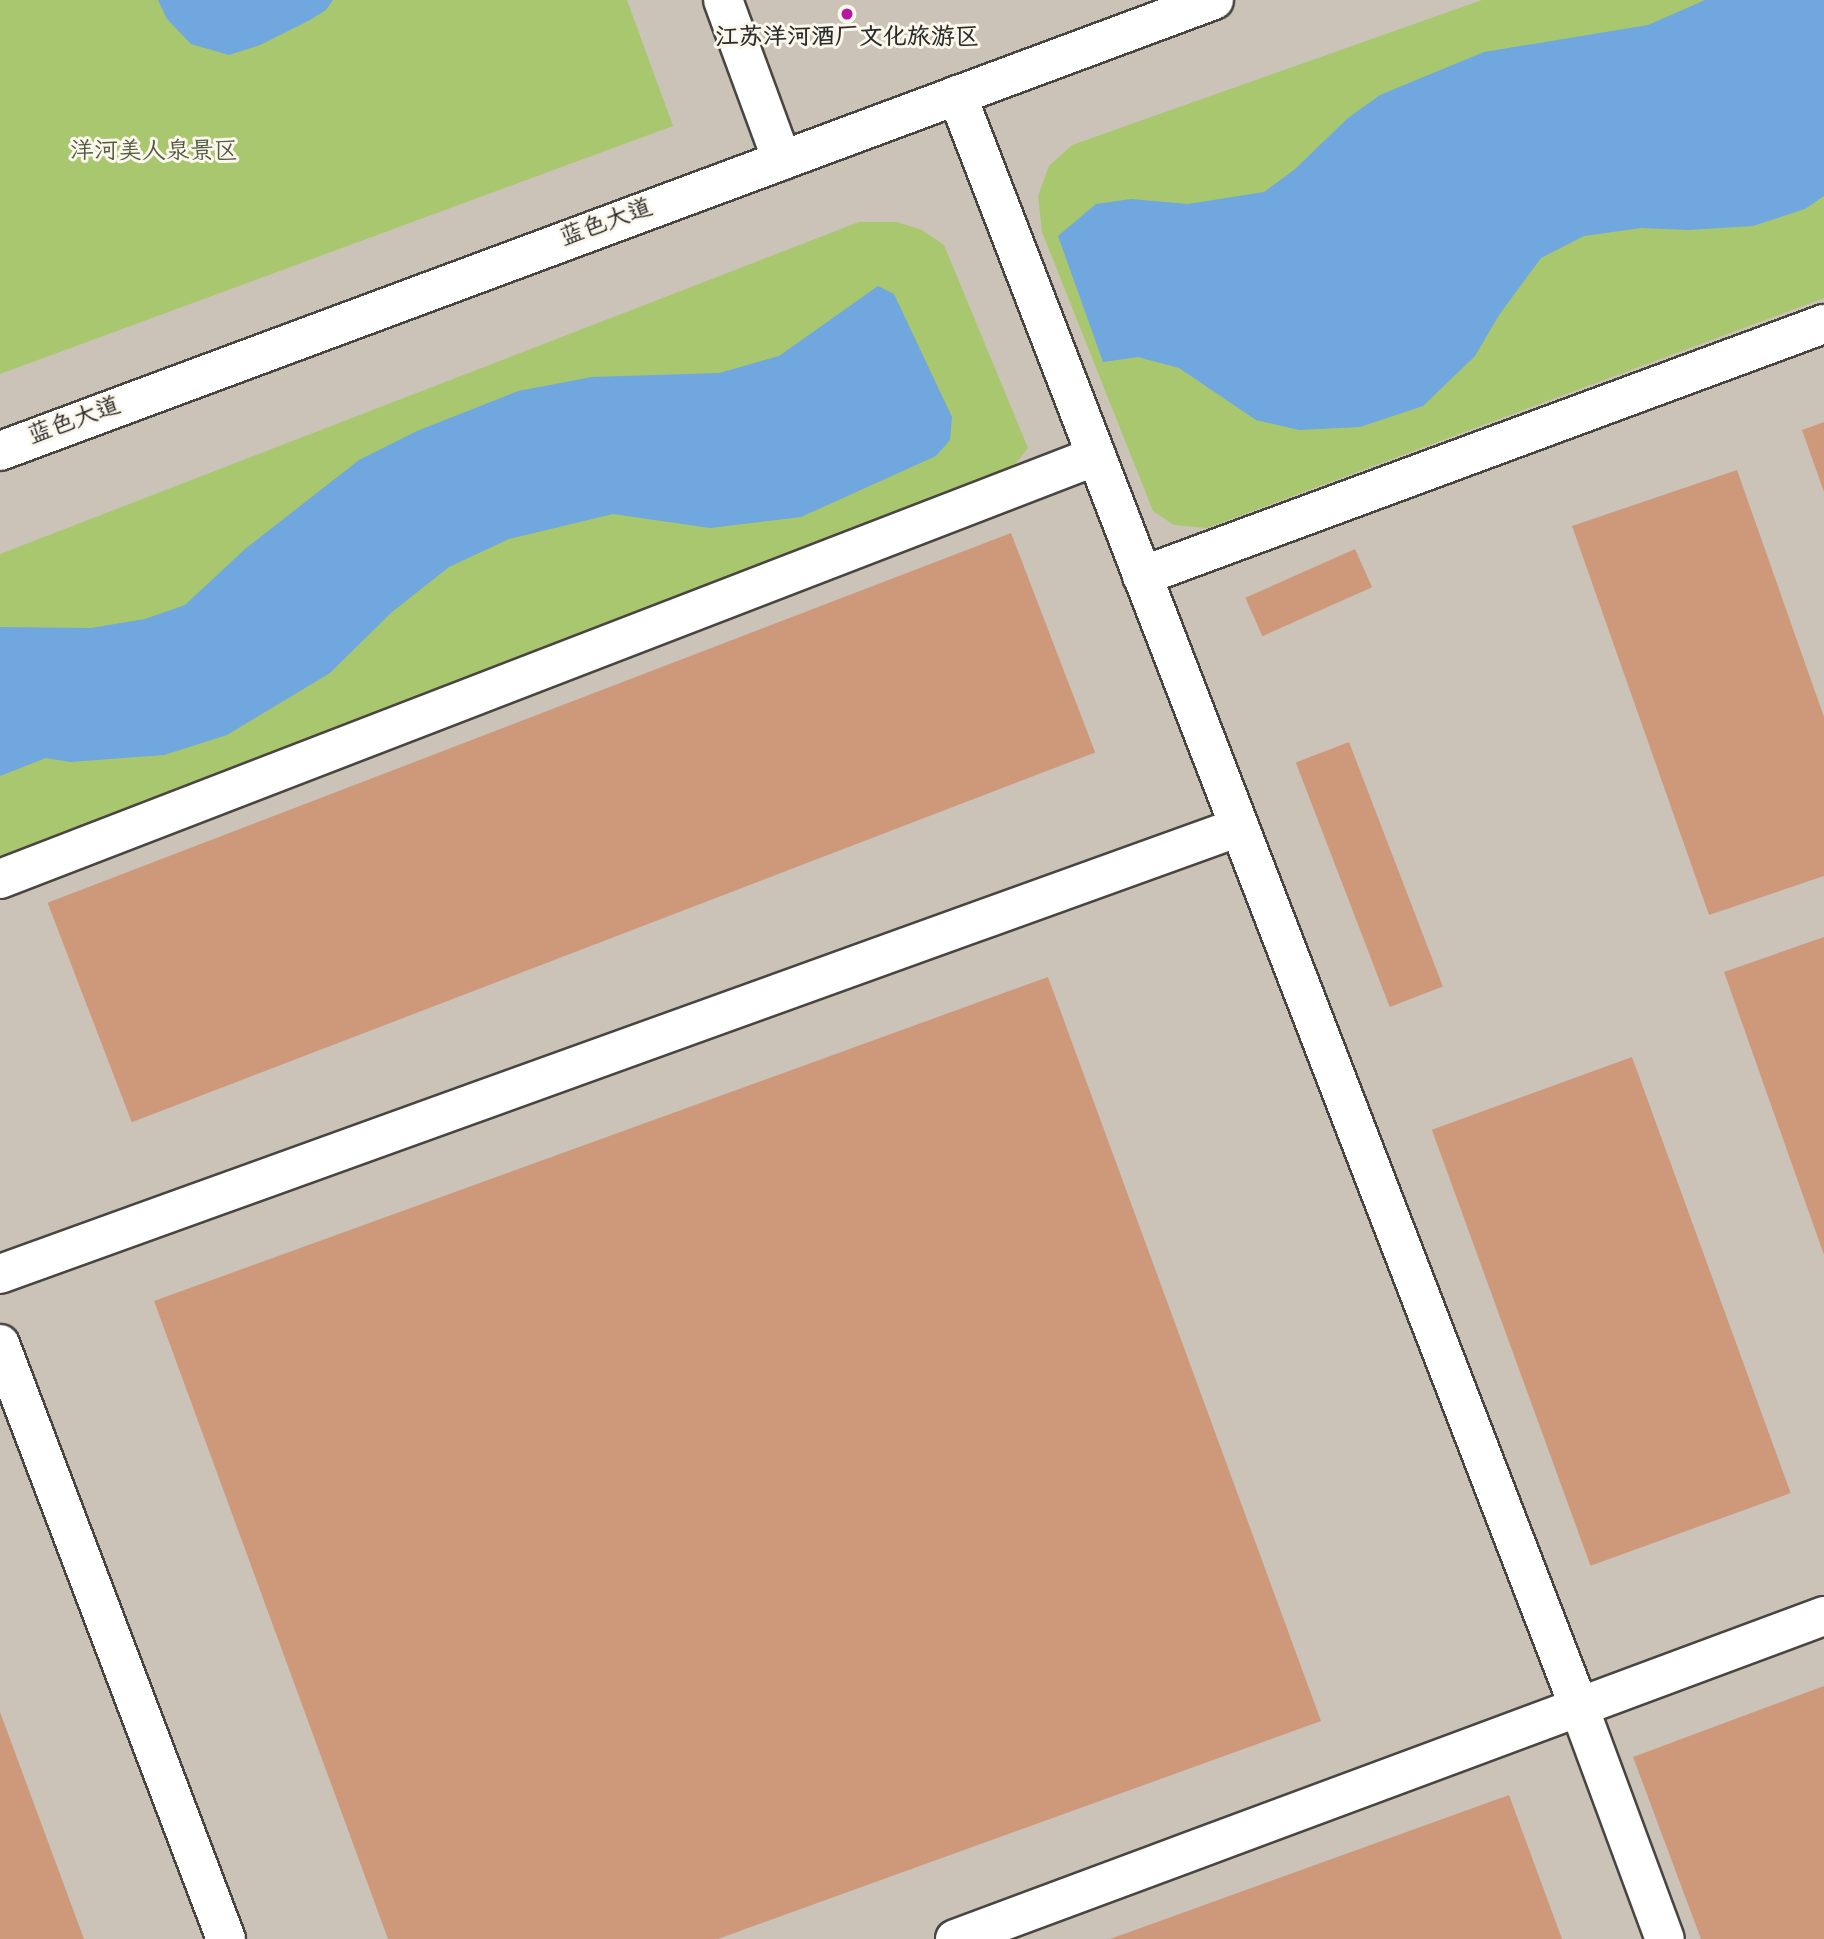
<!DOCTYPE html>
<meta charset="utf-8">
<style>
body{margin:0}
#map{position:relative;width:1824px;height:1939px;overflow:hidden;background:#f5dec3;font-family:Dekko,"LXGW WenKai TC",sans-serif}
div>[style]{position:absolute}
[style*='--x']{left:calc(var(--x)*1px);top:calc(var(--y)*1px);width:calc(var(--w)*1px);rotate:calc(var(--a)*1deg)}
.industrial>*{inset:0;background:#cbc3b8;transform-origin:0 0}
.green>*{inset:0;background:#a9c76f}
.water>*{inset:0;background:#6fa7de}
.building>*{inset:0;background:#ce997b;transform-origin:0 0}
.roads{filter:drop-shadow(2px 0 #494642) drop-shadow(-2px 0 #494642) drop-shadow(0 2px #494642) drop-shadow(0 -2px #494642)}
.minor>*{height:38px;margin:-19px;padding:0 19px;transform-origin:19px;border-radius:19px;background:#fff}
.dots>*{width:19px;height:19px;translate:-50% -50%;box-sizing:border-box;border:4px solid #fbf7ec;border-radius:50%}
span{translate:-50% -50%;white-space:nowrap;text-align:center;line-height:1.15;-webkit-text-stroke:6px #fbf7ec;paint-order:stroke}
.poi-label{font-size:24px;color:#2b2b2b;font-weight:700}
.park-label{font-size:24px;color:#515a3f}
.street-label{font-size:24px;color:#2b2b2b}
</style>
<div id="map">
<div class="industrial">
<i style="left:0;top:0;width:1824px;height:1939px"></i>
</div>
<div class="green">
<i style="clip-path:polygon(0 0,627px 0,673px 126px,0 374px)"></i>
<i style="clip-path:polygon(1482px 0,1824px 0,1824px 298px,1207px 528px,1174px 525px,1153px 511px,1042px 232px,1038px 196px,1049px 166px,1072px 145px)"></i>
<i style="clip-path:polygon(859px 222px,897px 222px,922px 230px,944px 245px,1028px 448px,1010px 471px,0 861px,0 554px)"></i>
</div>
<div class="water">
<i style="clip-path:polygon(158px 0,333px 0,326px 10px,310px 20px,260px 45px,229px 55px,191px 44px,167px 19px)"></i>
<i style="clip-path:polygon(1705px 0,1824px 0,1824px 196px,1805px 209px,1753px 226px,1688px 230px,1641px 228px,1584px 236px,1541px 258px,1499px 315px,1475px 356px,1423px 406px,1360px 427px,1299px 430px,1256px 420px,1179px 368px,1138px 357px,1103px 362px,1058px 236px,1096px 204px,1131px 199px,1188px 204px,1264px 192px,1294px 170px,1348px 118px,1380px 95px,1484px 52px,1648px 25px)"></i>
<i style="clip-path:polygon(878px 286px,894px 294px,952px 417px,950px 440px,936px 456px,801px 517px,710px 528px,613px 514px,509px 539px,449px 567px,392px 612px,330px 673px,227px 735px,164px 755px,70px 762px,46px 758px,0 776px,0 627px,91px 628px,145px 619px,185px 605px,245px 549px,359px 460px,417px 431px,518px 391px,592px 377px,719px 373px,779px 356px)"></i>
</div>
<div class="building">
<i style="clip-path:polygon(1824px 422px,1824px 492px,1802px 430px)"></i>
<i style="clip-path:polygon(1737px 470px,1824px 717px,1824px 876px,1709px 915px,1572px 526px)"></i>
<i style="left:1011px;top:533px;width:235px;height:1032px;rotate:69deg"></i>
<i style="left:1355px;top:549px;width:42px;height:120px;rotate:66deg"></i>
<i style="left:1349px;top:742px;width:262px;height:57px;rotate:69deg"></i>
<i style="clip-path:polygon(1824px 937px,1824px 1255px,1724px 972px)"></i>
<i style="clip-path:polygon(1048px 977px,1321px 1721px,718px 1939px,388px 1939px,154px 1301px)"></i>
<i style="left:1632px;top:1057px;width:464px;height:213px;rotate:70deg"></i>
<i style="clip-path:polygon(1824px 1686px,1824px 1939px,1701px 1939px,1633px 1757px)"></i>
<i style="clip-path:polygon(0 1712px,84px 1939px,0 1939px)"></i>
<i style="clip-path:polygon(1509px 1795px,1562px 1939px,1110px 1939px)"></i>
</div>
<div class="roads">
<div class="minor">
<i style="--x:723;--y:0;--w:171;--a:69.8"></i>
<i style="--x:957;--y:95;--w:1728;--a:68.9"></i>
<i style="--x:1579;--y:1707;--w:247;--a:69.7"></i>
<i style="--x:0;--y:451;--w:1295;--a:-20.38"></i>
<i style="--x:1142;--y:576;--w:727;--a:-20.28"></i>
<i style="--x:0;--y:879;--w:1175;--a:-21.1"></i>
<i style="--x:0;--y:1274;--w:1317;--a:-19.84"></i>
<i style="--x:0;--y:1344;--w:636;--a:69.2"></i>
<i style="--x:955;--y:1939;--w:927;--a:-20.39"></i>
</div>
</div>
<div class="dots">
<i style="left:847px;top:14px;background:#b5179e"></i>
</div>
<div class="poi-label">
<span style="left:847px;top:40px">江苏洋河酒厂文化旅游区</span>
</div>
<div class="park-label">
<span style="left:154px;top:154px">洋河美人泉景区</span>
</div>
<div class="street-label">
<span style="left:607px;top:225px;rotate:-20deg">蓝色大道</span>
<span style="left:75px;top:423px;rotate:-20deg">蓝色大道</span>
</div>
</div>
